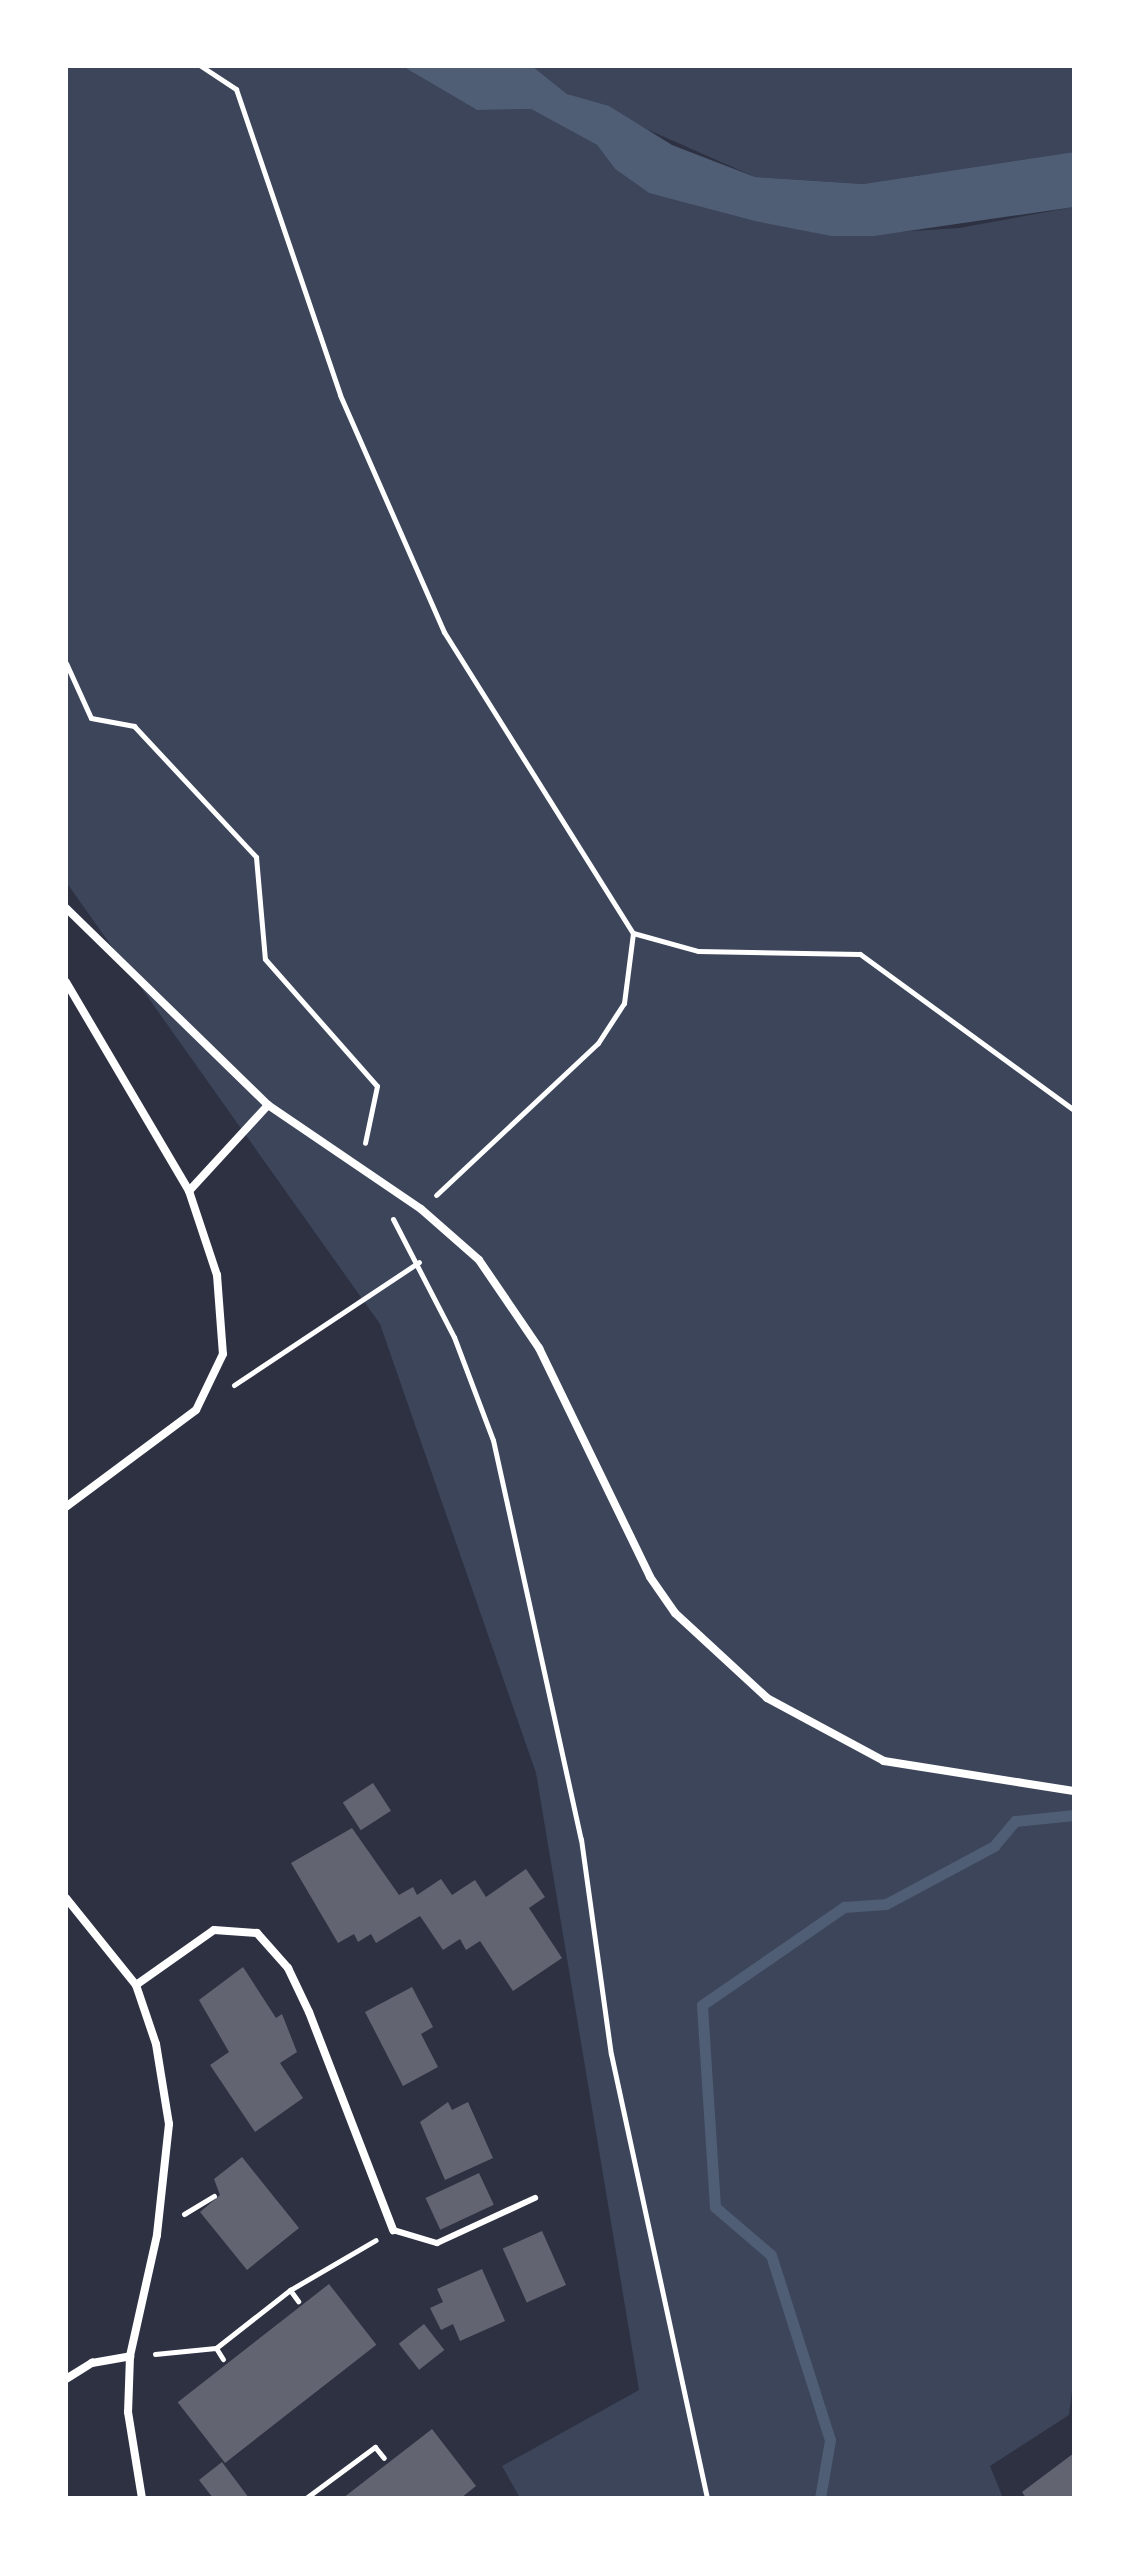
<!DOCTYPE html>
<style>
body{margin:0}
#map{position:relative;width:1140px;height:2564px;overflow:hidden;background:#2d3142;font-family:"Noto Sans",sans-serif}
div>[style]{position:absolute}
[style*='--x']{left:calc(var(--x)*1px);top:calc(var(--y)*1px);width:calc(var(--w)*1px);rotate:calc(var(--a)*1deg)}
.green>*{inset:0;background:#3c4559}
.water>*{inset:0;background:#4f5d75}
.stream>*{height:11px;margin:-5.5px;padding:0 5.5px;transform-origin:5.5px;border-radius:5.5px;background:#4f5d75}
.building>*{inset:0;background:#626471;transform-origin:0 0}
.path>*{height:5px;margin:-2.5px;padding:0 2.5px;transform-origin:2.5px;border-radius:2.5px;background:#fff}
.service>*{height:6px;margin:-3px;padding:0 3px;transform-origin:3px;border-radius:3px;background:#fff}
.minor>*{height:8px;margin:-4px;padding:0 4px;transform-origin:4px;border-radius:4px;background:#fff}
span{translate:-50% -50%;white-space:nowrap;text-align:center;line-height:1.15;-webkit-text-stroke:6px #fff;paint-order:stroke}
.frame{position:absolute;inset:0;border:68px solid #fff;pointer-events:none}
</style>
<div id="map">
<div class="green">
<i style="clip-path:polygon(66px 66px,402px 66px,477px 110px,531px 109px,597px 145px,615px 169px,649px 193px,831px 236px,959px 228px,1074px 207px,1074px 2375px,1069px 2415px,990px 2466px,1003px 2498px,520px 2498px,502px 2466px,639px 2390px,536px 1773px,380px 1324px,66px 882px)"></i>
<i style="clip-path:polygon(532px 66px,1074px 66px,1074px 152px,863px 184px,755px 177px,567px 94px)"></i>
</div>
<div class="water">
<i style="clip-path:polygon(402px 66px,532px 66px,567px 94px,609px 106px,672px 145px,755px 177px,863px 184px,1074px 152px,1074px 207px,874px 236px,831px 236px,755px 221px,649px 193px,615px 169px,597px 145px,531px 109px,477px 110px)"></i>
</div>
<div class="stream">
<i style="--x:820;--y:2498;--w:59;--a:-80.2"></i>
<i style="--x:830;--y:2440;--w:194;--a:-107.7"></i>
<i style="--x:771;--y:2255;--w:74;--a:-139.4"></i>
<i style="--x:715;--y:2207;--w:202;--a:-93.7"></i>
<i style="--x:702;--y:2005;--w:173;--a:-34.6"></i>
<i style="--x:844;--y:1907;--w:42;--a:-4.1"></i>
<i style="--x:886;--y:1904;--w:123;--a:-28.2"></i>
<i style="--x:994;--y:1846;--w:33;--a:-50"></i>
<i style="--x:1015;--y:1821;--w:59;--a:-5.8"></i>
</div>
<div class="building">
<i style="left:373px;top:1783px;width:33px;height:36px;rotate:57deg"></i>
<i style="clip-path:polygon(352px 1828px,399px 1895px,413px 1887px,417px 1895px,441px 1879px,452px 1895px,475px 1880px,486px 1897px,526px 1869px,545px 1897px,529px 1908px,562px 1958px,513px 1991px,480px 1941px,466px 1950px,460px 1939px,443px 1950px,420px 1916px,376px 1943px,371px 1934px,358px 1942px,354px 1934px,338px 1943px,291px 1863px)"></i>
<i style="clip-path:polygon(243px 1967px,276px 2018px,282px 2014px,297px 2052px,280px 2063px,303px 2098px,255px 2132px,210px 2065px,229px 2052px,199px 2000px)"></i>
<i style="clip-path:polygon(412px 1987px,433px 2027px,421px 2034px,438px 2067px,403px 2086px,365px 2012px)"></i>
<i style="clip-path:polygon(448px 2102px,452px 2110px,468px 2102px,493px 2158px,445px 2180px,420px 2122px)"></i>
<i style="clip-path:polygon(242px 2157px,299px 2228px,247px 2270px,200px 2212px,220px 2195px,214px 2179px)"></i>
<i style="left:479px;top:2173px;width:35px;height:59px;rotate:65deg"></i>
<i style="left:542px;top:2231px;width:59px;height:43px;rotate:66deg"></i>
<i style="clip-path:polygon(482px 2269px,505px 2321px,460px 2341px,453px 2324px,441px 2330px,430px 2308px,443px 2302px,437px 2289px)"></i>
<i style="left:329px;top:2284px;width:77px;height:192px;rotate:52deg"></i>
<i style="left:424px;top:2324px;width:33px;height:32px;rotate:52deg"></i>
<i style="clip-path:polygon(432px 2429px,476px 2486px,461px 2498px,343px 2498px)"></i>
<i style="clip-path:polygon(1074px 2453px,1074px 2498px,1026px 2498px,1022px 2492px)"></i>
<i style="clip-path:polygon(222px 2462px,249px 2498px,213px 2498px,199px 2480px)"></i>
</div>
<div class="path">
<i style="--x:201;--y:66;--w:42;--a:33.3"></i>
<i style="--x:236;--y:89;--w:323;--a:71.2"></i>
<i style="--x:340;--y:395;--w:259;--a:66.3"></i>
<i style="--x:444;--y:632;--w:355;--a:57.9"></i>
<i style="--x:633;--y:933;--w:71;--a:97.3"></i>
<i style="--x:624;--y:1003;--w:48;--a:123"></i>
<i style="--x:598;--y:1043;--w:222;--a:136.8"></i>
<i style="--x:66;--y:663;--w:60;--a:65.6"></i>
<i style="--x:91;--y:718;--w:44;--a:10.5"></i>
<i style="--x:134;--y:726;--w:179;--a:47"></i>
<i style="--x:256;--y:857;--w:102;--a:85"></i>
<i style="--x:265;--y:959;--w:169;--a:48.6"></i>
<i style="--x:377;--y:1086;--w:58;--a:101.9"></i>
<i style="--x:633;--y:933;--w:67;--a:15.5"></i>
<i style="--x:698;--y:951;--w:162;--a:1.1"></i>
<i style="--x:860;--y:954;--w:265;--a:36.1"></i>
<i style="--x:393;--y:1219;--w:133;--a:62.7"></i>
<i style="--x:454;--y:1337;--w:110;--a:69.3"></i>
<i style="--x:493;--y:1440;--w:409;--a:77.6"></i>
<i style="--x:581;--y:1839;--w:217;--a:82.1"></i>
<i style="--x:611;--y:2054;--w:454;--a:77.8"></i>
<i style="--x:234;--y:1385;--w:222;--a:-33.6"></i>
<i style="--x:184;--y:2214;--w:35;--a:-31"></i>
<i style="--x:290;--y:2290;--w:99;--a:-30.2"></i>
<i style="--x:216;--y:2348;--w:13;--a:58"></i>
<i style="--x:155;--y:2354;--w:61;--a:-5.6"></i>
<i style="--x:216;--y:2348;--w:94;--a:-38.1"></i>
<i style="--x:290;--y:2290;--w:14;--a:54"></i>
<i style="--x:306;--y:2498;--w:86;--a:-36.5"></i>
<i style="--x:375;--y:2447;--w:14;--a:51"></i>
</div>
<div class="service">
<i style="--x:393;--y:2230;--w:46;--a:16.5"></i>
<i style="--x:437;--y:2243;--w:108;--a:-24.7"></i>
</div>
<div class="minor">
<i style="--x:66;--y:908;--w:282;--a:44.3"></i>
<i style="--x:268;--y:1105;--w:185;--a:34.2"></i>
<i style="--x:421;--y:1209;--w:77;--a:41.3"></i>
<i style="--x:479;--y:1260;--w:107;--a:55.7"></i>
<i style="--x:539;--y:1348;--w:254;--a:64.1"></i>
<i style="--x:650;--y:1577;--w:44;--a:55.2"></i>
<i style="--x:675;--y:1613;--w:125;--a:42.7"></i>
<i style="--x:767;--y:1698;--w:133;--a:28.3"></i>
<i style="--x:884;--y:1761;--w:192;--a:9"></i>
<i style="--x:66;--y:982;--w:243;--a:59.5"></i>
<i style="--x:189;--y:1191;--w:89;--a:71.6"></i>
<i style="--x:217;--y:1275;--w:79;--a:85.7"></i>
<i style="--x:223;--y:1354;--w:62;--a:115.7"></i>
<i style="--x:196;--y:1410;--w:162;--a:143.3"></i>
<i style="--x:189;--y:1191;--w:117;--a:-47.4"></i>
<i style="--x:66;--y:1898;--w:112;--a:51.2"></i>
<i style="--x:136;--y:1985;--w:62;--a:71.3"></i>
<i style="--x:156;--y:2044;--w:81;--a:80.8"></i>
<i style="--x:169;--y:2124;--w:112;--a:96.2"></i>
<i style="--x:157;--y:2235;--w:124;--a:102.6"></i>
<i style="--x:130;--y:2356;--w:56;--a:92"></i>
<i style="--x:128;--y:2412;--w:87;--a:80.8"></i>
<i style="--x:136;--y:1985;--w:95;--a:-35.2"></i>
<i style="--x:214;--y:1930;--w:43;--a:4"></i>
<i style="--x:257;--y:1933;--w:47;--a:48.5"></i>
<i style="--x:288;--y:1968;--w:49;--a:64.5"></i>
<i style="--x:309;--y:2012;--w:234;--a:68.9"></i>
<i style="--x:66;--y:2379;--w:31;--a:-32"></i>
<i style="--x:92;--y:2363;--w:39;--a:-10"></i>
</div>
<div class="frame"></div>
</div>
